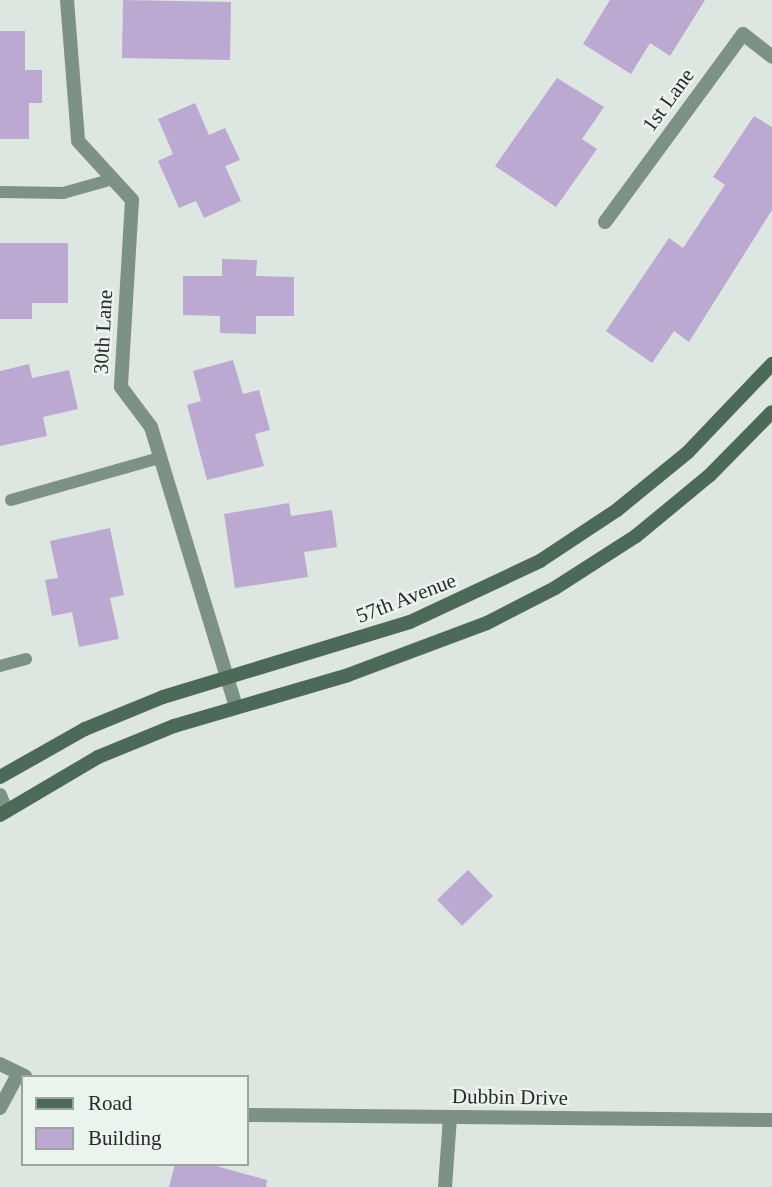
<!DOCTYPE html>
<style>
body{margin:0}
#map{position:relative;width:772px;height:1187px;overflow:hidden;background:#dee6e2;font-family:"Times New Roman",serif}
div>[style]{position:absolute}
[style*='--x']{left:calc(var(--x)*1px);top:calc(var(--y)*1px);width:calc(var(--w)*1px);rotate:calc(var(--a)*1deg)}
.building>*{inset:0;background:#bca9d2;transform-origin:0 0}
.lane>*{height:12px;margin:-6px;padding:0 6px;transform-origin:6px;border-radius:6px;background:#7d9186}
.street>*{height:14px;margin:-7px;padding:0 7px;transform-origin:7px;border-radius:7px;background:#7d9186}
.secondary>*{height:14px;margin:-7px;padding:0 7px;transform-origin:7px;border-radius:7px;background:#4c695a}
span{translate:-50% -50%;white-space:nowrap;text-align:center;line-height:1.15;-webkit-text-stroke:5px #ebf3ef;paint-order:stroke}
.street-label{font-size:21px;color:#272a29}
.legend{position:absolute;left:21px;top:1075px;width:228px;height:91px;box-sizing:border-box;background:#ebf3ef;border:2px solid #9da3a0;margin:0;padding:9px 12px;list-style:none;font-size:21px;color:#272a29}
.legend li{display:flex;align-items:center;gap:14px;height:35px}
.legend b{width:35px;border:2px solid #9da3a0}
</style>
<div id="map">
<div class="building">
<i style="left:123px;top:0;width:108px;height:58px;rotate:1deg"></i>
<i style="clip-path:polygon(610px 0,705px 0,670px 56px,650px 43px,631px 74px,583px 44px)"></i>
<i style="clip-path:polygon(0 31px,25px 31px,25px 70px,42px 70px,42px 103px,29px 103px,29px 139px,0 139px)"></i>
<i style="clip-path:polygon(557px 78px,604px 107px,582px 139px,597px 149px,556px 207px,495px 166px)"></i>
<i style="clip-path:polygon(195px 103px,209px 135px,225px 128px,240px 160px,225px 166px,241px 201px,204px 218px,196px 201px,179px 208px,158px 161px,173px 154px,158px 119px)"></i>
<i style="clip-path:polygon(754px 116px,772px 127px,772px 210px,689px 342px,674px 331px,652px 363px,606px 331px,669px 238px,683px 248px,725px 185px,713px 177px)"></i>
<i style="clip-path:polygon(0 243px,68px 243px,68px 303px,32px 303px,32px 319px,0 319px)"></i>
<i style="clip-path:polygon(222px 259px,257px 260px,256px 276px,294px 277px,294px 316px,256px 316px,256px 334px,220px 333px,220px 316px,183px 315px,183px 276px,222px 276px)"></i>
<i style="clip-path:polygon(233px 360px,243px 394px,259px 390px,270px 430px,255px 434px,264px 466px,207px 480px,187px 405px,201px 401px,193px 371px)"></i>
<i style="clip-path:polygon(29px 364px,32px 378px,69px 370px,78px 409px,43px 417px,47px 436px,0 446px,0 371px)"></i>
<i style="clip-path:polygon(289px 503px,291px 516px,332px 510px,337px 547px,304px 552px,308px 577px,235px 588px,224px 514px)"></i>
<i style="clip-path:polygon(110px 528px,124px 595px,110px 598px,119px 639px,79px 647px,72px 612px,52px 616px,45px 580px,58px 578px,50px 541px)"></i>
<i style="left:468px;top:870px;width:36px;height:43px;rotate:46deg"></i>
<i style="clip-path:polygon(175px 1164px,209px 1164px,267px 1180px,266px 1187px,169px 1187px)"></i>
</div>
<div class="lane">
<i style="--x:0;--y:192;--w:63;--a:0.9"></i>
<i style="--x:63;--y:193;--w:52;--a:-15.6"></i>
<i style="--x:11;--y:500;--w:154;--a:-15.8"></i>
<i style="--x:0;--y:666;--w:27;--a:-15"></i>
</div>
<div class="street">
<i style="--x:67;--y:0;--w:141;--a:85.5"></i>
<i style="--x:78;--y:141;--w:80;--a:47.5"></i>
<i style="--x:132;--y:200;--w:187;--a:93.4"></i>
<i style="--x:121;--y:387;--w:50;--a:53.1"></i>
<i style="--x:151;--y:427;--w:293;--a:73.1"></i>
<i style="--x:605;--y:222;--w:233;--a:-53.7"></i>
<i style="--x:743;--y:34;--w:37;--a:38"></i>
<i style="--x:0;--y:795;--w:17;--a:69"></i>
<i style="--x:0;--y:1064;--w:28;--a:26"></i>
<i style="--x:0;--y:1108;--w:38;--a:-62"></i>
<i style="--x:247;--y:1115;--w:525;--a:0.55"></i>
<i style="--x:445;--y:1187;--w:70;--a:-85.9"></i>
</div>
<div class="secondary">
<i style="--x:0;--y:777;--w:98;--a:-29.5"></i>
<i style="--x:85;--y:729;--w:84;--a:-22.3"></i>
<i style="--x:163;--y:697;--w:258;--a:-16.9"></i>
<i style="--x:410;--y:622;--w:144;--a:-25.1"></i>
<i style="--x:540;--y:561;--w:92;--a:-33.5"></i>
<i style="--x:617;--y:510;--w:92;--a:-39.2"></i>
<i style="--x:688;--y:452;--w:122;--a:-46.3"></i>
<i style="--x:0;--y:815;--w:114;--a:-30.6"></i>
<i style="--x:98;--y:757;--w:82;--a:-22.2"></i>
<i style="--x:174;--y:726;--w:181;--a:-16.3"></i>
<i style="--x:348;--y:675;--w:148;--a:-20.5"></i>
<i style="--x:487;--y:623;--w:76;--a:-27.2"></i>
<i style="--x:555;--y:588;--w:96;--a:-32.7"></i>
<i style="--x:636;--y:536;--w:96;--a:-39.5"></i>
<i style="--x:710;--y:475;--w:88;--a:-45.5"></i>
</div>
<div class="street-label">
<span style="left:668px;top:100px;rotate:-54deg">1st Lane</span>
<span style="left:103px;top:332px;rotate:-87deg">30th Lane</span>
<span style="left:406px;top:598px;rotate:-21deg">57th Avenue</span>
<span style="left:510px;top:1097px;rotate:1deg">Dubbin Drive</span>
</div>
<ul class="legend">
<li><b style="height:9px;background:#4c695a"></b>Road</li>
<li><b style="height:19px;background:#bca9d2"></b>Building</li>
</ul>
</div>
